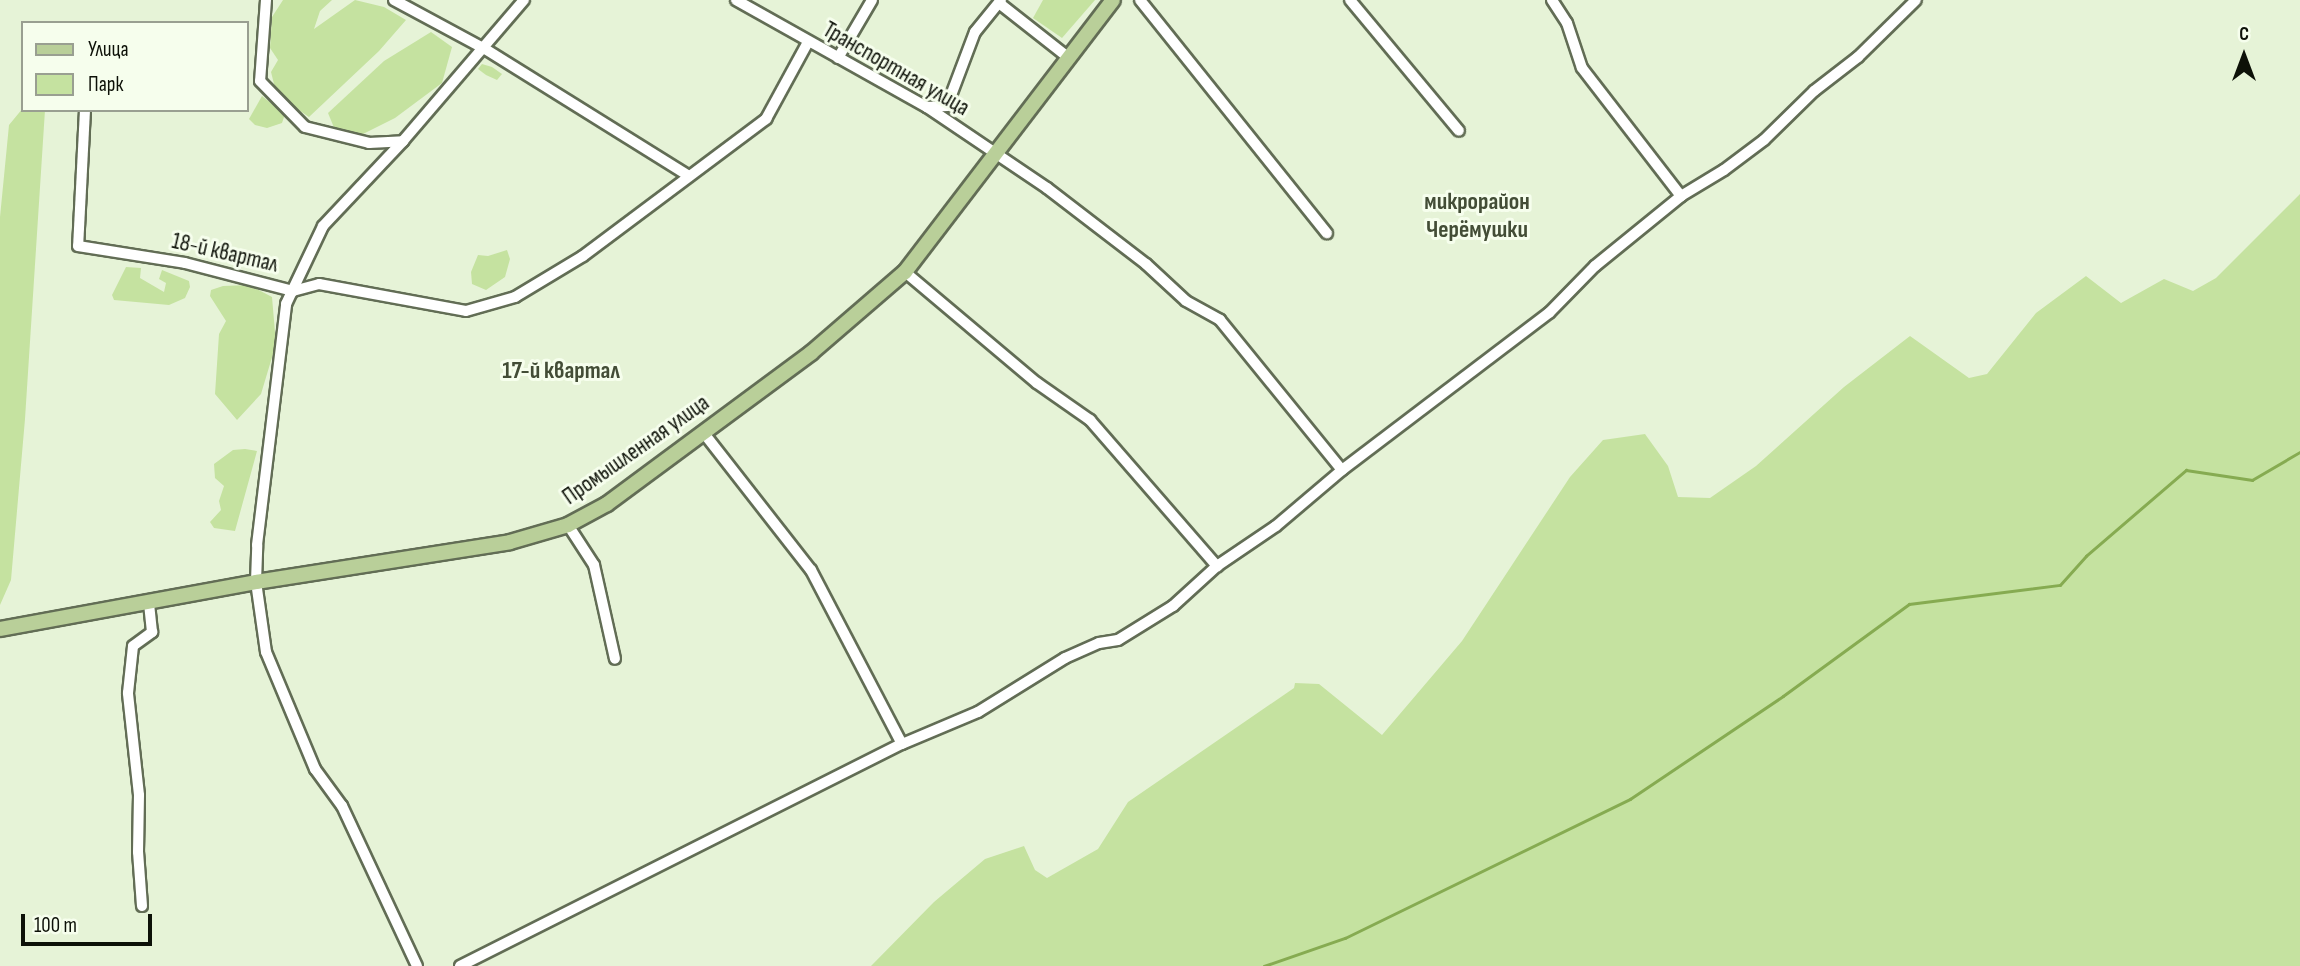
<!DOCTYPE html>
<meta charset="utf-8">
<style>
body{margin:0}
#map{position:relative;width:2300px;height:966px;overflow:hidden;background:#e6f3d7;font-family:"Sofia Sans Condensed",sans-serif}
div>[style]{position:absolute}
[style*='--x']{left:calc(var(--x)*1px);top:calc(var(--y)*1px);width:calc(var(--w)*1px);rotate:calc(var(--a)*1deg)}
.green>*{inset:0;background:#c5e2a0}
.stream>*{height:2.5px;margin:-1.25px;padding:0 1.25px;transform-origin:1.25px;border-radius:1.25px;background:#86ab51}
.roads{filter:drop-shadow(2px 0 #626d55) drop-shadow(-2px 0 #626d55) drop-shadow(0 2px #626d55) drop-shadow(0 -2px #626d55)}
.minor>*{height:10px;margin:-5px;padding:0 5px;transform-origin:5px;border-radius:5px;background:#fff}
.major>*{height:14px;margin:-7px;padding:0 7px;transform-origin:7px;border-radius:7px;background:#b9cf99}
span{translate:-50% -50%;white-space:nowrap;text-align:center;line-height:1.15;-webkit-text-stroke:6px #f6feed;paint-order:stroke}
.street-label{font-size:23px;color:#0d1108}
.neighbourhood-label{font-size:24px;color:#434d36;font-weight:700}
.legend{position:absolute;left:21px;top:21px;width:228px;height:91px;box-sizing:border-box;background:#f6feed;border:2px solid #999f91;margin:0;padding:9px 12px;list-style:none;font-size:21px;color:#0d1108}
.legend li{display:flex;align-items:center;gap:14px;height:35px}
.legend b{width:35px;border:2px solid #999f91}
.north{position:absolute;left:2209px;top:21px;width:70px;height:70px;-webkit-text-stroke:5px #f6feed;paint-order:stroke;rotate:0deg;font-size:19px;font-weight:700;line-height:28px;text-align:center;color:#0d1108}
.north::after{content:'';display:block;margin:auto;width:24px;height:32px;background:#0d1108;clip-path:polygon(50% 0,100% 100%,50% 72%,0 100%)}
.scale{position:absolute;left:21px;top:914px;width:131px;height:32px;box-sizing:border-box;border:4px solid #0d1108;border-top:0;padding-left:9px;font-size:21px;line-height:24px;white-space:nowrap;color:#0d1108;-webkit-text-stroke:5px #f6feed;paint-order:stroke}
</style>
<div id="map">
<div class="green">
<i style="clip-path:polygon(283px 0,332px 0,320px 11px,314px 29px,355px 0,384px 7px,406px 20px,379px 51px,309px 117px,287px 102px,275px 88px,271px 72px,278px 60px,270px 48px,272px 17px)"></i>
<i style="clip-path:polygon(1043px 0,1095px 0,1062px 38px,1033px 18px)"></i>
<i style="clip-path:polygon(431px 32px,452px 47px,442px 83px,395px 118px,361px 135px,335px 130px,328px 113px,384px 61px)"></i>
<i style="clip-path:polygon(482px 64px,492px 67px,502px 74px,497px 80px,486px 75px,478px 69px)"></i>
<i style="clip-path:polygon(262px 96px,285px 114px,282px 123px,267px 128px,255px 125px,249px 119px)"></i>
<i style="clip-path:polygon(23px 108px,23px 110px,45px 110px,25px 419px,11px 580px,0 605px,0 217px,9px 125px)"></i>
<i style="clip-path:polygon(2300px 194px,2300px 966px,871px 966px,934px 902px,985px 859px,1024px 846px,1035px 870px,1047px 878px,1098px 849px,1128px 802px,1294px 688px,1295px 683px,1319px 684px,1382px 735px,1462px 641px,1570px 477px,1603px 440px,1645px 434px,1668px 466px,1678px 497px,1710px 498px,1756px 466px,1844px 387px,1910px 336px,1969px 378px,1987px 374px,2036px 313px,2086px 276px,2121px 303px,2164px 279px,2193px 291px,2216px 278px)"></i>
<i style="clip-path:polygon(507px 250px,510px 259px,505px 277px,486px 290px,472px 284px,471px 272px,478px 255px,488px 256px)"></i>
<i style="clip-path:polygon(126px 267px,141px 268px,140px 278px,164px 292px,166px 283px,159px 279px,162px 270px,189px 281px,190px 287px,185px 298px,169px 305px,114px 300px,112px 295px)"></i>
<i style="clip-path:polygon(249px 285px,272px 297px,276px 344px,261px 394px,237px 420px,215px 394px,219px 334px,226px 321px,210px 296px,211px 290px,223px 286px)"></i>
<i style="clip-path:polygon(245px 449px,257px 451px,235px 531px,214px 528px,210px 522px,221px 510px,219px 501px,224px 486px,215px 478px,214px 464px,233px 450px)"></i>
</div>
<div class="stream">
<i style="--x:1264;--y:966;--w:86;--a:-19.1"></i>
<i style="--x:1345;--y:938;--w:317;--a:-26"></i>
<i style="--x:1630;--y:799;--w:184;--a:-33.9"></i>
<i style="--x:1783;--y:696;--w:156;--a:-36.1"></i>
<i style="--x:1909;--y:604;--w:152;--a:-7.2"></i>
<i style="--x:2060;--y:585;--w:39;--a:-48"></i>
<i style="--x:2086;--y:556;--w:132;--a:-40.7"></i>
<i style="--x:2186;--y:470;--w:67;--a:8.6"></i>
<i style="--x:2252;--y:480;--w:56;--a:-30.3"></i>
</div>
<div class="roads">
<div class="minor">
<i style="--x:266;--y:0;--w:81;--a:94.2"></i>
<i style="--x:260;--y:81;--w:64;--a:45.6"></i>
<i style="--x:305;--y:127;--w:66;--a:14"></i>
<i style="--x:369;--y:143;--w:34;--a:-3"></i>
<i style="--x:394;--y:0;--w:103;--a:28.3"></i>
<i style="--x:485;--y:49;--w:240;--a:31.9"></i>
<i style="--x:736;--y:0;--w:219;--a:29.3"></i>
<i style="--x:927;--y:107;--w:145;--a:34"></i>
<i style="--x:1047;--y:188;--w:125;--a:37.5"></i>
<i style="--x:1146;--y:264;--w:54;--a:42.8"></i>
<i style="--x:1186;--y:301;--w:39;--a:29"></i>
<i style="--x:1220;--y:320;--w:193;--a:50.9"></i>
<i style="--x:1140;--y:0;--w:299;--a:51.3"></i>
<i style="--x:1350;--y:0;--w:170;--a:50.2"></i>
<i style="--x:1552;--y:0;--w:27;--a:57"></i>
<i style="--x:1567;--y:23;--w:47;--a:71.6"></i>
<i style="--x:1582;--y:68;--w:162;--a:52.3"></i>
<i style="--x:999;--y:3;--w:89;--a:38.2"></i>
<i style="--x:838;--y:58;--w:67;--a:-59.6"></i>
<i style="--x:927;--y:107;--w:20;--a:-3"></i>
<i style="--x:947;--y:106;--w:79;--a:-69.3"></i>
<i style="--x:975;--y:32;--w:41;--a:-50.9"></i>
<i style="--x:85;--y:110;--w:136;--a:92.9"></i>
<i style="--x:78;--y:246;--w:108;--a:9"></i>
<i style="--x:185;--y:263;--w:112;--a:14.5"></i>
<i style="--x:905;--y:272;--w:172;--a:40.1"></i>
<i style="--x:1037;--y:383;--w:65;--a:34.9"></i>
<i style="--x:1090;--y:420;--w:194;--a:49"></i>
<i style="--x:293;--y:291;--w:27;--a:-15"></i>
<i style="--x:319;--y:284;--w:149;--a:10.4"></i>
<i style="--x:466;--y:311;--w:51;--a:-15.9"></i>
<i style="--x:515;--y:297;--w:79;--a:-31.1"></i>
<i style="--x:583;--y:256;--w:229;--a:-36.8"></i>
<i style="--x:766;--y:119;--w:88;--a:-61.4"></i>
<i style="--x:703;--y:432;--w:175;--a:52"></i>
<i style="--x:811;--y:570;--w:196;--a:62.4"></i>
<i style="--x:568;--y:525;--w:48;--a:57"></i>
<i style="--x:594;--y:565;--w:96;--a:77.4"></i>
<i style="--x:142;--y:906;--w:54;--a:-94.2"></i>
<i style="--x:138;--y:852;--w:57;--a:-89"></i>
<i style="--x:139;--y:795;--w:103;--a:-96.2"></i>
<i style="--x:128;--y:693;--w:47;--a:-83.9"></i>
<i style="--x:133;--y:646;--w:24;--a:-36"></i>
<i style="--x:152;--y:632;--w:31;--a:-96"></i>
<i style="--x:417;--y:966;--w:177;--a:-115.1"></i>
<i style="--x:342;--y:806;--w:46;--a:-126.1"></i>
<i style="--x:315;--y:769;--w:127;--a:-112.7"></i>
<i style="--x:266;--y:652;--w:71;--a:-98.1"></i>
<i style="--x:256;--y:582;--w:37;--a:-88"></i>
<i style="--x:257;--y:545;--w:243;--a:-83.1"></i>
<i style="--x:286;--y:304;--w:86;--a:-64.6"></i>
<i style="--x:323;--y:226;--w:117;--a:-46.7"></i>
<i style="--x:403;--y:141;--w:186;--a:-49.4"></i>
<i style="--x:460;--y:966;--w:495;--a:-26.7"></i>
<i style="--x:902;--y:744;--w:82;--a:-22.8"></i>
<i style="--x:978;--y:712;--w:102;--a:-31.8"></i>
<i style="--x:1065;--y:658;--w:37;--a:-24"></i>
<i style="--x:1099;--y:643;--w:19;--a:-9"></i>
<i style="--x:1118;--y:640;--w:65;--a:-31.7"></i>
<i style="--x:1173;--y:606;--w:59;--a:-42.3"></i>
<i style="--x:1217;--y:566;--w:71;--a:-34.1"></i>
<i style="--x:1276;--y:526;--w:87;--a:-40.3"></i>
<i style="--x:1342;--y:470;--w:260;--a:-37.2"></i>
<i style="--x:1549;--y:313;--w:66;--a:-45.6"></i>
<i style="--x:1595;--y:266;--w:111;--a:-39.1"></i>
<i style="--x:1681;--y:196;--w:50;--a:-31.2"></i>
<i style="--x:1724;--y:170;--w:50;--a:-36.9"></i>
<i style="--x:1764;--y:140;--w:70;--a:-44.4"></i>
<i style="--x:1814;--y:91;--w:56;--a:-37.7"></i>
<i style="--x:1858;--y:57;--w:81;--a:-44.5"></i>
</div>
<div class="major">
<i style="--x:0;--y:629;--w:260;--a:-10.4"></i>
<i style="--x:256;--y:582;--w:257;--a:-8.9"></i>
<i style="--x:510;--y:542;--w:60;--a:-16.3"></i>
<i style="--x:568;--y:525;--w:44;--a:-28.3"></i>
<i style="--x:607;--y:504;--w:254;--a:-36.5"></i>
<i style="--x:811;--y:353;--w:124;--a:-40.8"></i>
<i style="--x:905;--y:272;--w:342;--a:-52.6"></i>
</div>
</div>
<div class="street-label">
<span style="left:896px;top:69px;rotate:30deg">Транспортная улица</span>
<span style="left:225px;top:253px;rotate:13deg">18-й квартал</span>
<span style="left:636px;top:450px;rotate:-35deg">Промышленная улица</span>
</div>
<div class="neighbourhood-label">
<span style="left:1477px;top:216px">микрорайон<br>Черёмушки</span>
<span style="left:561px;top:371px">17-й квартал</span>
</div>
<ul class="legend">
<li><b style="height:9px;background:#b9cf99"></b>Улица</li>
<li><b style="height:19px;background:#c5e2a0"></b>Парк</li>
</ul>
<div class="north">С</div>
<div class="scale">100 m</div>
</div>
